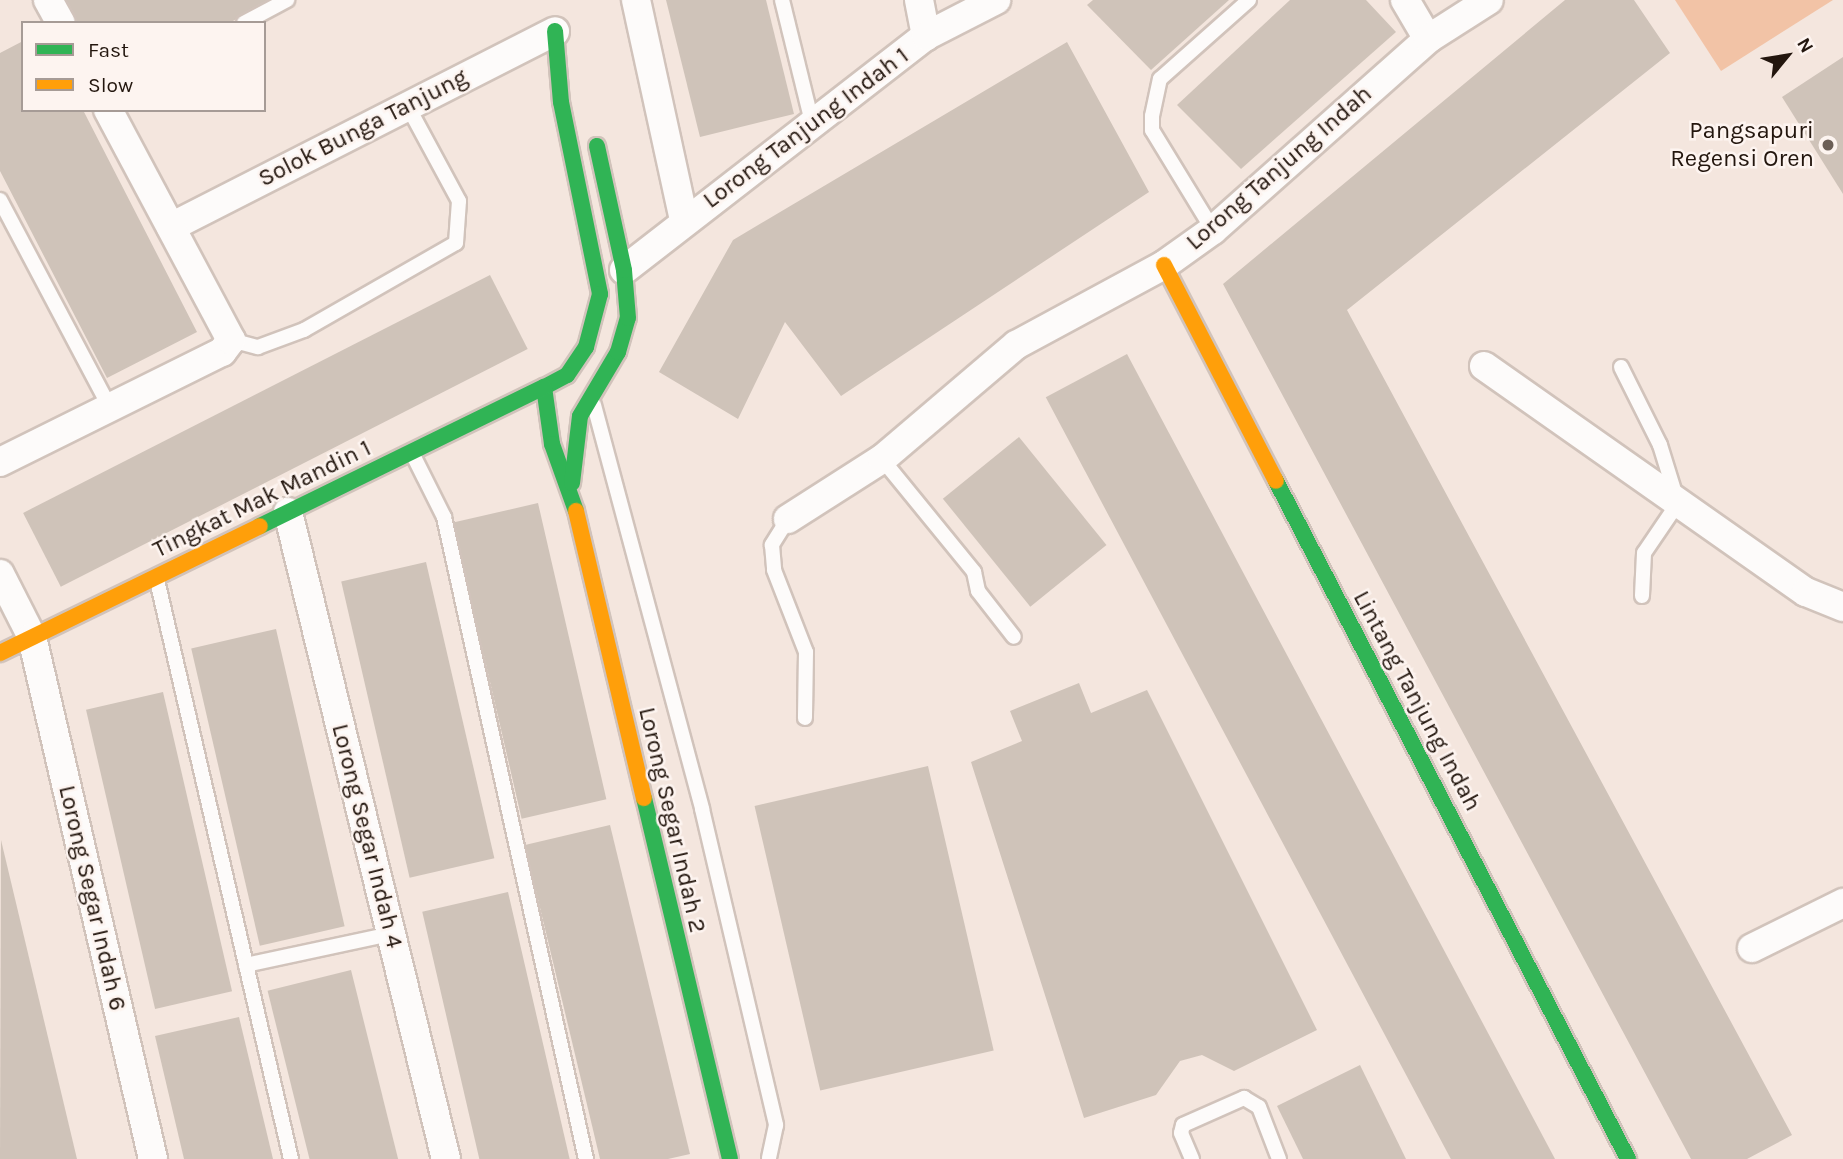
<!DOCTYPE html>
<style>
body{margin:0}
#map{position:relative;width:1843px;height:1159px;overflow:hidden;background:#f4e6de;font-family:Karla,sans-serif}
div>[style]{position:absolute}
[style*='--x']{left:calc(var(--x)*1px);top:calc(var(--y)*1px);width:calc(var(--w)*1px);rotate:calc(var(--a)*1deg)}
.green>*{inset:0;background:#f2c3a6}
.building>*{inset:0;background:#cfc3b9;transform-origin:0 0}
.roads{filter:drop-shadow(2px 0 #d1c3bb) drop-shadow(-2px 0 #d1c3bb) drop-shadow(0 2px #d1c3bb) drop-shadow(0 -2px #d1c3bb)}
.lane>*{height:14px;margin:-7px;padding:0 7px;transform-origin:7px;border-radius:7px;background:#fdfbfa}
.street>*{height:28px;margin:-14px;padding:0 14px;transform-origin:14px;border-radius:14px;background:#fdfbfa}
.fast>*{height:16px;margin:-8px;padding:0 8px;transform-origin:8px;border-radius:8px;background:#30b455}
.slow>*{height:16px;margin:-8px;padding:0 8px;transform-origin:8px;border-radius:8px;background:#ff9f0a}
.dots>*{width:19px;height:19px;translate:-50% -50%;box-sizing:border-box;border:4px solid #fdf4f0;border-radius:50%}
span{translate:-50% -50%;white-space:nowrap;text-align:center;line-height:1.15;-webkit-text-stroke:5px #fdf4f0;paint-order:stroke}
.street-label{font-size:24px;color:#23160e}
.poi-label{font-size:24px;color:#23160e}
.right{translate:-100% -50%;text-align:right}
.legend{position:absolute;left:21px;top:21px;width:245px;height:91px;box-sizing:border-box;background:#fdf4f0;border:2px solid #a69b96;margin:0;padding:9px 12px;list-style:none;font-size:21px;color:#23160e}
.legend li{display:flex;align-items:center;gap:14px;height:35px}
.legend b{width:35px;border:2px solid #a69b96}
.north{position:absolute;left:1752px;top:21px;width:70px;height:70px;-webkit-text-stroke:5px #fdf4f0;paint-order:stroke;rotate:60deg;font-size:19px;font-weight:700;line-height:28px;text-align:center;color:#23160e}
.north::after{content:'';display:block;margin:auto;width:24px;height:32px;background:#23160e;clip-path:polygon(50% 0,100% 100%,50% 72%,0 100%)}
</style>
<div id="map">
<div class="green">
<i style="clip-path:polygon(1675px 0,1833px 0,1721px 71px)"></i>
</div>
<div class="building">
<i style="clip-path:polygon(65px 0,274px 0,229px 23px,77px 23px)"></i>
<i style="clip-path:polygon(666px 0,766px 0,794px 114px,700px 137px)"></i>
<i style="clip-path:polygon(1093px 0,1229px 0,1151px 70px,1087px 5px)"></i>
<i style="clip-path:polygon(1290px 0,1366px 0,1396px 32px,1241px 169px,1177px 105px)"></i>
<i style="clip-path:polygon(1565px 0,1634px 0,1670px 53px,1347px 310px,1792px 1135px,1747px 1159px,1691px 1159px,1223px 284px)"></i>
<i style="clip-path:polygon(23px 41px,23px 110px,83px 110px,197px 332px,107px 378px,0 171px,0 53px)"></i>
<i style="clip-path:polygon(1067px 42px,1149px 192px,841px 396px,785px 322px,738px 419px,659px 372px,733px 240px)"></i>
<i style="clip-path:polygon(1843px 57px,1843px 194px,1782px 97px)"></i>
<i style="left:490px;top:275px;width:83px;height:524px;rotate:63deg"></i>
<i style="left:1127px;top:354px;width:912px;height:92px;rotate:62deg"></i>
<i style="left:1019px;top:437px;width:139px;height:98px;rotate:51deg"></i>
<i style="left:538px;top:503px;width:304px;height:87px;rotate:77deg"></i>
<i style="left:426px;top:562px;width:304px;height:87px;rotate:77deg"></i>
<i style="left:276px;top:629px;width:305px;height:87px;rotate:77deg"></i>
<i style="clip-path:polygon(1079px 683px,1091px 713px,1147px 690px,1317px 1030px,1234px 1071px,1202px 1055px,1180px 1061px,1156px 1095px,1084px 1118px,971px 762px,1022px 741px,1010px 711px)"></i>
<i style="left:163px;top:692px;width:307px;height:79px;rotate:77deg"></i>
<i style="left:928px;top:766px;width:292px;height:178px;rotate:77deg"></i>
<i style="clip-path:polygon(610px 825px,690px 1154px,668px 1159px,600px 1159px,525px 845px)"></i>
<i style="clip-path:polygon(1px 840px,77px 1159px,0 1159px)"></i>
<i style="left:508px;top:892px;width:275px;height:88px;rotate:77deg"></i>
<i style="left:351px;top:970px;width:195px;height:86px;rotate:76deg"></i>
<i style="clip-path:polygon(239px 1017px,273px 1159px,184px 1159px,155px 1036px)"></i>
<i style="clip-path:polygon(1360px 1065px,1406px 1159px,1303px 1159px,1277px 1106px)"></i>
</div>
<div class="roads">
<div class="lane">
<i style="--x:782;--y:0;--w:130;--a:76.2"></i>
<i style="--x:244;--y:23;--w:49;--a:-28.1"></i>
<i style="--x:0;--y:200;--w:235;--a:62.1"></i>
<i style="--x:1213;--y:230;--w:117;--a:-121.4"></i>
<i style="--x:1152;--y:130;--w:14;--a:-90"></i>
<i style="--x:1152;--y:116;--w:38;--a:-78"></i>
<i style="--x:1160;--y:79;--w:119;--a:-41.6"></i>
<i style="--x:231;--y:340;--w:28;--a:15"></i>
<i style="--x:258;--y:347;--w:49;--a:-20.3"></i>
<i style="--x:304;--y:330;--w:175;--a:-29.8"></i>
<i style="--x:456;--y:243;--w:42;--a:-85.9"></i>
<i style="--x:459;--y:201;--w:109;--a:-118.4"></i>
<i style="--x:1621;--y:367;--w:87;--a:63.4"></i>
<i style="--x:1660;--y:445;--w:61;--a:72.8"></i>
<i style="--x:1678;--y:503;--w:60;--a:124.2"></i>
<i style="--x:1644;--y:553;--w:43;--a:92.7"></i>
<i style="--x:594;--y:405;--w:418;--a:75"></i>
<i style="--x:702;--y:809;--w:325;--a:76.8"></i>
<i style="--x:776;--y:1125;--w:34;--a:102"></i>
<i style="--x:412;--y:453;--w:72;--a:63.4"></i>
<i style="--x:444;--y:517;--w:658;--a:77.53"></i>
<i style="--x:882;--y:459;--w:146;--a:50.8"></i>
<i style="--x:974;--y:572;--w:19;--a:78"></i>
<i style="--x:978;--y:591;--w:58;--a:52"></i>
<i style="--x:788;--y:519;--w:31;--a:122"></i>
<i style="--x:772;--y:545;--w:25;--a:85"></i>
<i style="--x:774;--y:570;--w:88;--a:68.7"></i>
<i style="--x:806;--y:652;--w:66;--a:90.9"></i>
<i style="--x:157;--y:580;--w:594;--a:76.97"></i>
<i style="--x:246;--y:965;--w:148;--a:-12.1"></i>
<i style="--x:1192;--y:1159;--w:28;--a:-113"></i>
<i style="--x:1181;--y:1133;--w:8;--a:-76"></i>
<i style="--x:1183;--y:1125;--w:67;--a:-23.9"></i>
<i style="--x:1244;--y:1098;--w:17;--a:31"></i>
<i style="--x:1259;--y:1107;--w:56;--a:69"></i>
</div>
<div class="street">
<i style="--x:48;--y:0;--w:26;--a:61"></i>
<i style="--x:636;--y:0;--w:225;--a:77.7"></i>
<i style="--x:919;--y:0;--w:37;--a:79"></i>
<i style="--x:1405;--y:0;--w:45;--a:59.5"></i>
<i style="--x:171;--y:227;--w:431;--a:-27"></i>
<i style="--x:624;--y:270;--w:382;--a:-37.8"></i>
<i style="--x:926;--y:36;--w:79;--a:-27.2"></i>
<i style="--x:1484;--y:366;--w:393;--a:35.1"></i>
<i style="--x:1806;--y:592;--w:40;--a:22"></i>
<i style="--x:0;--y:462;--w:248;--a:-26.4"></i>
<i style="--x:222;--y:352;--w:15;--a:-53"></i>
<i style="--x:231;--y:340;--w:261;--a:-118.1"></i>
<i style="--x:288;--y:512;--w:666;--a:76.28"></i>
<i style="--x:788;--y:519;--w:112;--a:-32.6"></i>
<i style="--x:882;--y:459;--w:176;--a:-40.4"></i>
<i style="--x:1016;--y:345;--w:168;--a:-28.4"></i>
<i style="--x:1164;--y:265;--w:60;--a:-35.5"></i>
<i style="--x:1213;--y:230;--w:288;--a:-41.6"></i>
<i style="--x:1428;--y:39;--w:72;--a:-32.6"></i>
<i style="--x:0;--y:574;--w:71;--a:63.1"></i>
<i style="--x:32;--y:637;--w:536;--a:76.95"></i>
<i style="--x:1752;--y:948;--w:102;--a:-26.3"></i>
</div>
<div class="fast">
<i style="--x:555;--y:31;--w:71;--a:85.2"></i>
<i style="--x:561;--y:102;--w:196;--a:78.5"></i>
<i style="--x:600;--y:294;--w:55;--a:104.8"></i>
<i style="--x:586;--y:347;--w:34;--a:124"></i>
<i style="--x:567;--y:375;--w:26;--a:152"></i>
<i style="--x:544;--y:387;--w:58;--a:82"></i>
<i style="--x:552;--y:444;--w:71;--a:70.3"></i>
<i style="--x:1276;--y:481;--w:764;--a:62.56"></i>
<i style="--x:572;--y:483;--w:67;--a:-83.2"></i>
<i style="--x:580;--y:416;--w:74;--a:-59.3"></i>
<i style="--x:618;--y:352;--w:35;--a:-74"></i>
<i style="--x:628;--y:318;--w:48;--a:-94.8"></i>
<i style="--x:624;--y:270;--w:127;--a:-102.3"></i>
<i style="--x:260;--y:526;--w:316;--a:-26.1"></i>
<i style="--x:644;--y:798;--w:371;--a:76.6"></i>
</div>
<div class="slow">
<i style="--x:1164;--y:265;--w:243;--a:62.6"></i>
<i style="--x:576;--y:511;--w:295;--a:76.7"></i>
<i style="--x:0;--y:653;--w:289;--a:-26"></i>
</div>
</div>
<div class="dots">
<i style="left:1828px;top:145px;background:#6c5f57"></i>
</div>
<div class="street-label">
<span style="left:363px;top:128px;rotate:-27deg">Solok Bunga Tanjung</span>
<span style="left:806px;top:128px;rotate:-37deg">Lorong Tanjung Indah 1</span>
<span style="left:1279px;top:168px;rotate:-41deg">Lorong Tanjung Indah</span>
<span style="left:262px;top:499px;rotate:-26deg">Tingkat Mak Mandin 1</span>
<span style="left:1417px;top:701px;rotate:62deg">Lintang Tanjung Indah</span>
<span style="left:672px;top:820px;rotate:77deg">Lorong Segar Indah 2</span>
<span style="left:367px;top:836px;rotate:76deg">Lorong Segar Indah 4</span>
<span style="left:92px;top:898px;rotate:77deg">Lorong Segar Indah 6</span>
</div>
<div class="poi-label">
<span class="right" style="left:1814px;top:145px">Pangsapuri<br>Regensi Oren</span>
</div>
<ul class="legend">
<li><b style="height:9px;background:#30b455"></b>Fast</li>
<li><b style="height:9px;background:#ff9f0a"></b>Slow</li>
</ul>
<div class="north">N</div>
</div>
